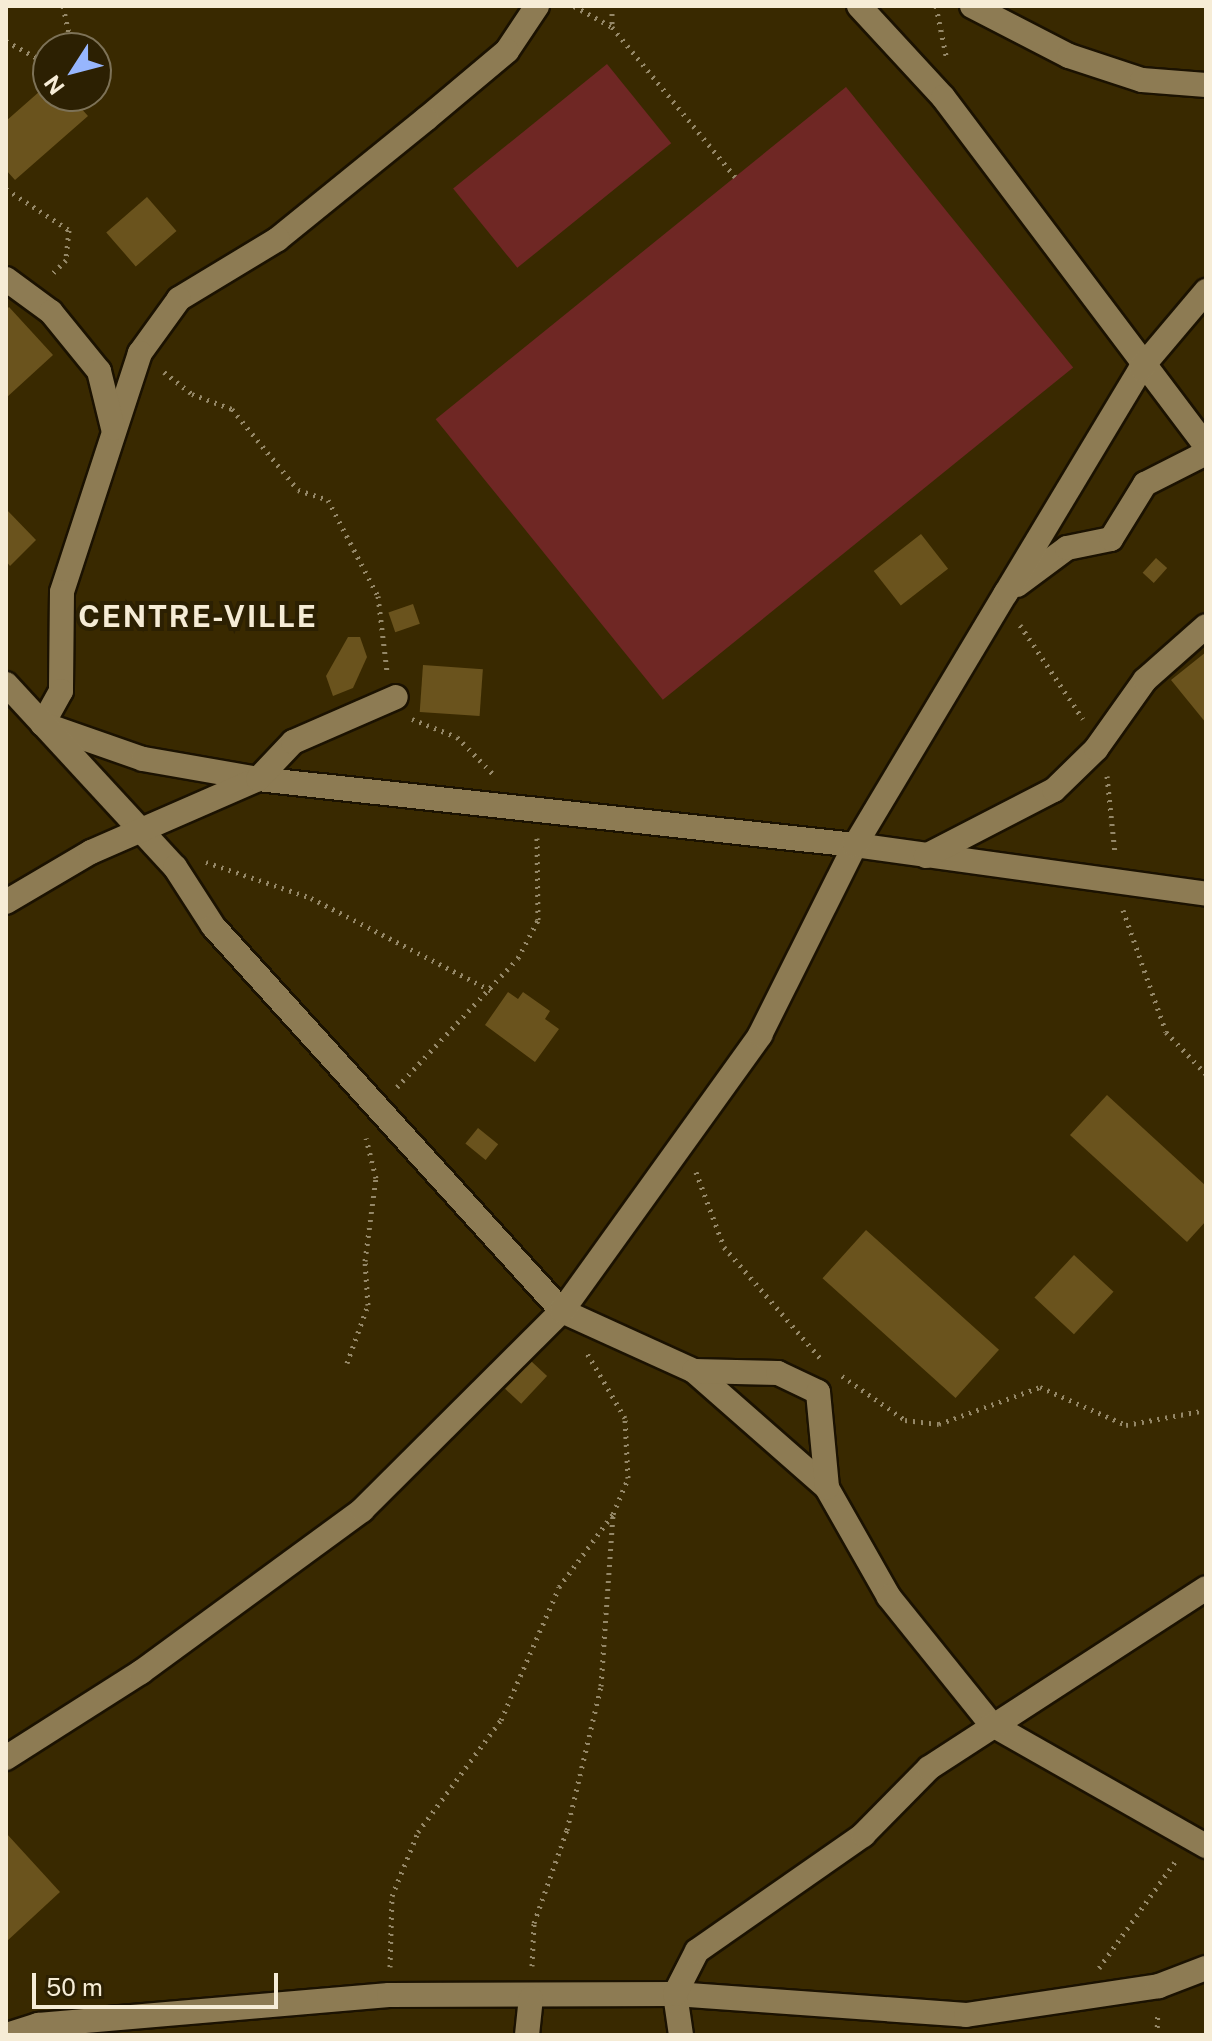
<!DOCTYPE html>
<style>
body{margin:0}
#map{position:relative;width:1212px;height:2041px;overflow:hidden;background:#392900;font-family:"Public Sans",sans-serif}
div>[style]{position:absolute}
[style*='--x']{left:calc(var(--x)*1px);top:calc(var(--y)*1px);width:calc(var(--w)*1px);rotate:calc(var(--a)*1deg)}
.green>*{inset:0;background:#6f2724;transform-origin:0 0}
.building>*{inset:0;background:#6a531d;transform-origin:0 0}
.path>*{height:5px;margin-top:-2.5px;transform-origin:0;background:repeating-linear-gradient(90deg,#958868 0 2px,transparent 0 8px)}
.roads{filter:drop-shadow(2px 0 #1b1201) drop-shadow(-2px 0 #1b1201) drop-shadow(0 2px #1b1201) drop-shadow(0 -2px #1b1201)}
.minor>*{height:24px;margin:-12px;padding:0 12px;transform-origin:12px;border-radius:12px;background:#8d7b53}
span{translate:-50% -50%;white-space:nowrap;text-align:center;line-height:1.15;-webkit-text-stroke:8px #2c2002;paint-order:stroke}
.district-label{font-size:30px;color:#f6ecd6;font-weight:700;letter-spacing:2px}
.frame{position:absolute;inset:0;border:8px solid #f6ecd6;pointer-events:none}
.north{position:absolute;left:32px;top:32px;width:80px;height:80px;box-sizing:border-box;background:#2c2002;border:2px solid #7d7257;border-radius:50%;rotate:234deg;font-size:22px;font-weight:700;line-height:32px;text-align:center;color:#f6ecd6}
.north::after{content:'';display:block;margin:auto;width:28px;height:36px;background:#97b6fd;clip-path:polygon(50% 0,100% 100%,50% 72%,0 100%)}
.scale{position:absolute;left:32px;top:1973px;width:246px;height:36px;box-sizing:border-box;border:4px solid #f6ecd6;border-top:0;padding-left:10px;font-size:24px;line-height:28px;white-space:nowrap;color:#f6ecd6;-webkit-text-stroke:6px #2c2002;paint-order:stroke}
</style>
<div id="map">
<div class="green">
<i style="left:607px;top:64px;width:102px;height:198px;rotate:51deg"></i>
<i style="left:846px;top:87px;width:361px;height:528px;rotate:51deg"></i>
</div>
<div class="building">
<i style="clip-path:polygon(48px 84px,48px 96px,70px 96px,88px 116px,15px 180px,6px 170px,6px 121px)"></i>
<i style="left:147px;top:197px;width:45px;height:54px;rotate:49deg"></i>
<i style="clip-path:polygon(9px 307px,53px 355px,6px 398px,6px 310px)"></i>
<i style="clip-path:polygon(6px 509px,36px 540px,10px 566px,6px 561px)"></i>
<i style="left:921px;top:534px;width:44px;height:60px;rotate:52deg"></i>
<i style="left:1156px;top:558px;width:15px;height:20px;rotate:42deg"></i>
<i style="left:413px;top:604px;width:21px;height:26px;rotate:71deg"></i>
<i style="clip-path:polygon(348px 637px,360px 637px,367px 657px,353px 688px,333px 696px,326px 676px)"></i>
<i style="clip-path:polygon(1206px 652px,1206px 723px,1171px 680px)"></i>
<i style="left:423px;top:665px;width:60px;height:47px;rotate:4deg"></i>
<i style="clip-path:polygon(508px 992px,518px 999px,523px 992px,550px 1011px,545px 1019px,559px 1029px,535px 1062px,485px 1025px)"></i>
<i style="clip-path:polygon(1107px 1095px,1206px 1186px,1206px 1221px,1187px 1242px,1070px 1135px)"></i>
<i style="left:478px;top:1128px;width:26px;height:20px;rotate:39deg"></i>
<i style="left:866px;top:1230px;width:179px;height:65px;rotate:42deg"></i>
<i style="left:1074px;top:1255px;width:54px;height:58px;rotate:43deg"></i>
<i style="left:531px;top:1361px;width:22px;height:38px;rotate:43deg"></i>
<i style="clip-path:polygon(6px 1833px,60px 1892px,6px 1942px)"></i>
</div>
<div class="path">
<i style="--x:63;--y:6;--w:43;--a:77.9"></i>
<i style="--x:574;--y:6;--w:43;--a:28.9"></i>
<i style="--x:612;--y:6;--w:21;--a:90"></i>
<i style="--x:612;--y:27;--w:194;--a:50.6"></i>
<i style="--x:936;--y:6;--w:55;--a:78.5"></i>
<i style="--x:6;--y:41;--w:48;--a:28.7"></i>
<i style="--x:6;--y:189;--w:75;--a:33.1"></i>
<i style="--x:69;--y:230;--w:30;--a:96"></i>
<i style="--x:66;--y:260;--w:23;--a:135"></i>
<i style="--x:164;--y:372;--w:36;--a:38"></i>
<i style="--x:192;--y:394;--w:43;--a:20.6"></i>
<i style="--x:232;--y:409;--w:104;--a:50.8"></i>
<i style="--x:298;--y:490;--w:32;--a:18"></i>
<i style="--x:328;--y:500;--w:108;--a:62.5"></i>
<i style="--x:378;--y:596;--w:76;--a:83.2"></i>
<i style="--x:1020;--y:625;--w:113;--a:56.2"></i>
<i style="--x:412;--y:719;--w:48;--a:21.8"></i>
<i style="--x:457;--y:737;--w:54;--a:45.7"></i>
<i style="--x:1107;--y:776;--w:77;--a:84.1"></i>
<i style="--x:206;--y:862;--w:111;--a:18.9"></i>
<i style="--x:311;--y:898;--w:203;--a:27.2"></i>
<i style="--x:1123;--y:910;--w:129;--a:70.6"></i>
<i style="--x:1166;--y:1032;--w:58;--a:46.4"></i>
<i style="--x:397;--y:1087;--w:177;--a:-46.8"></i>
<i style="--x:518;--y:958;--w:43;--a:-62.2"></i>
<i style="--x:538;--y:920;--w:82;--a:-90.7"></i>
<i style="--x:696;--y:1172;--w:80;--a:69.5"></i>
<i style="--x:724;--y:1247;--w:150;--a:49.1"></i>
<i style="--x:347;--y:1363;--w:62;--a:-70.1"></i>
<i style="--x:368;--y:1305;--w:44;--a:-93.9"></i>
<i style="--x:365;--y:1261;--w:84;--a:-82.5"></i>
<i style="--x:376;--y:1178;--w:41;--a:-104"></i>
<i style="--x:842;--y:1376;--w:77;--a:34.9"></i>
<i style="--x:905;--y:1420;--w:34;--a:7"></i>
<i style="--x:939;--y:1424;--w:108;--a:-20.1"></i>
<i style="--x:1040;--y:1387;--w:94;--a:23.8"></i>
<i style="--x:1126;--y:1425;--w:81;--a:-10.6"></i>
<i style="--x:532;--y:1966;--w:43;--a:-87.3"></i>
<i style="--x:534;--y:1923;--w:99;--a:-70.5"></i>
<i style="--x:567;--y:1830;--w:148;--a:-76.7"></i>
<i style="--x:601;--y:1686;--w:171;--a:-86"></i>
<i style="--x:390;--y:1967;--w:71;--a:-88.4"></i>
<i style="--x:392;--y:1896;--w:69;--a:-67.9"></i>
<i style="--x:418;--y:1832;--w:139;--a:-53.5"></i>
<i style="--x:501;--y:1720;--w:145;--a:-66.4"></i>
<i style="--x:559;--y:1587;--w:91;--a:-53.5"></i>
<i style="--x:613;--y:1514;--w:39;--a:-67"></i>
<i style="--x:628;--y:1478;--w:60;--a:-92.9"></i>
<i style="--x:625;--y:1418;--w:75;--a:-120.3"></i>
<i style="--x:1099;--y:1968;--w:134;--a:-54.4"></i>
<i style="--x:1157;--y:2035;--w:23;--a:-88"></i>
</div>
<div class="roads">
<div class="minor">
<i style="--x:537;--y:6;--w:54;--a:123.7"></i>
<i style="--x:507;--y:51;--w:106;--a:140"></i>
<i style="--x:426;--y:119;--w:191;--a:141"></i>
<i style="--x:278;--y:239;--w:116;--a:148.8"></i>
<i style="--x:179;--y:299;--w:67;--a:125.8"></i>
<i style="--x:140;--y:353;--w:251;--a:108.1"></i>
<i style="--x:62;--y:592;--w:99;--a:90.6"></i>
<i style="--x:61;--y:691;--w:38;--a:119"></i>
<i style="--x:43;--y:724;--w:106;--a:19.3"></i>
<i style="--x:143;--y:759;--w:117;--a:9.9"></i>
<i style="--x:258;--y:779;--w:601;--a:6.31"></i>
<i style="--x:855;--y:845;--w:354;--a:7.9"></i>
<i style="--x:859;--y:6;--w:124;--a:47.3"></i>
<i style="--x:943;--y:97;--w:437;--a:53"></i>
<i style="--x:972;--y:6;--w:109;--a:27.3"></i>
<i style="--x:1069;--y:56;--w:77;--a:18.2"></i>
<i style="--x:1142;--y:80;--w:64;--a:4.5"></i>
<i style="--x:6;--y:279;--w:56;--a:36.3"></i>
<i style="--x:51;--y:312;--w:76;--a:50.9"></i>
<i style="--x:99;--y:371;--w:59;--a:76.2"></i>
<i style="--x:1017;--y:585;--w:62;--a:-36.5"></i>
<i style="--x:1067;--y:548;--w:45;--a:-11.6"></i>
<i style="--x:1111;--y:539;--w:65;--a:-58.3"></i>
<i style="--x:1145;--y:484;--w:68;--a:-26.9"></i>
<i style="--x:6;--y:684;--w:249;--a:47.3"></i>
<i style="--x:175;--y:867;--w:70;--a:57.2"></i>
<i style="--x:213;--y:926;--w:520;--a:47.81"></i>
<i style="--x:562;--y:1311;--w:145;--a:24.4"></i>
<i style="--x:694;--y:1371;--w:177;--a:41.3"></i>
<i style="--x:827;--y:1488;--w:125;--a:60.4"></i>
<i style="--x:889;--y:1597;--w:163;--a:51.2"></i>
<i style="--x:991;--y:1724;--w:247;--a:29.6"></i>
<i style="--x:926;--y:856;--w:144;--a:-27.3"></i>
<i style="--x:1054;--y:790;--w:59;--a:-44.3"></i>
<i style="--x:1096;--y:749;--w:85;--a:-54.6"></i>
<i style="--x:1145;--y:680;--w:81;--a:-41.5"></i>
<i style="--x:6;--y:902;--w:99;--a:-30.5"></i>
<i style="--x:91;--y:852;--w:182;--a:-23.6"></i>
<i style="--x:258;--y:779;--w:51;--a:-46.6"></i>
<i style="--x:293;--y:742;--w:112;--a:-23.6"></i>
<i style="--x:694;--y:1371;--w:84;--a:1.4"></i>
<i style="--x:778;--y:1373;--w:44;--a:25.4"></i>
<i style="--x:818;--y:1392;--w:96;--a:84.6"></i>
<i style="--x:6;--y:1758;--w:160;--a:-32.5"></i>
<i style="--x:141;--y:1672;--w:274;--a:-36.2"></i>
<i style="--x:362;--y:1510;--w:282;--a:-44.9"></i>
<i style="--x:562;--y:1311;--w:340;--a:-54.3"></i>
<i style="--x:760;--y:1035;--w:212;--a:-63.4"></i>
<i style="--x:855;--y:845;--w:294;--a:-59.1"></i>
<i style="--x:1006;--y:593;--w:262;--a:-59"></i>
<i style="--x:1141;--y:368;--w:101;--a:-49.8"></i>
<i style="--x:7;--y:2035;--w:33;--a:-18"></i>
<i style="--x:38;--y:2025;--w:352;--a:-4.9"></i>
<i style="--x:389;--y:1995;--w:286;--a:-0.2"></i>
<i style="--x:675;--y:1994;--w:292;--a:4.1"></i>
<i style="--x:966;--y:2015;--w:195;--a:-8.5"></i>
<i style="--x:1159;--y:1986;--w:50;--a:-21"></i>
<i style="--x:527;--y:2035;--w:37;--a:-84"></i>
<i style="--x:681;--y:2035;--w:41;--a:-98.3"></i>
<i style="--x:675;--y:1994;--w:48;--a:-62.9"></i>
<i style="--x:697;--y:1951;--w:203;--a:-34.9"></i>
<i style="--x:863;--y:1835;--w:94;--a:-45.4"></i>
<i style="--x:929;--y:1768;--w:330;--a:-33"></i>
</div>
</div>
<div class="district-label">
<span style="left:198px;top:616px">CENTRE-VILLE</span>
</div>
<div class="frame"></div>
<div class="north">N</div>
<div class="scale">50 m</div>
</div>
